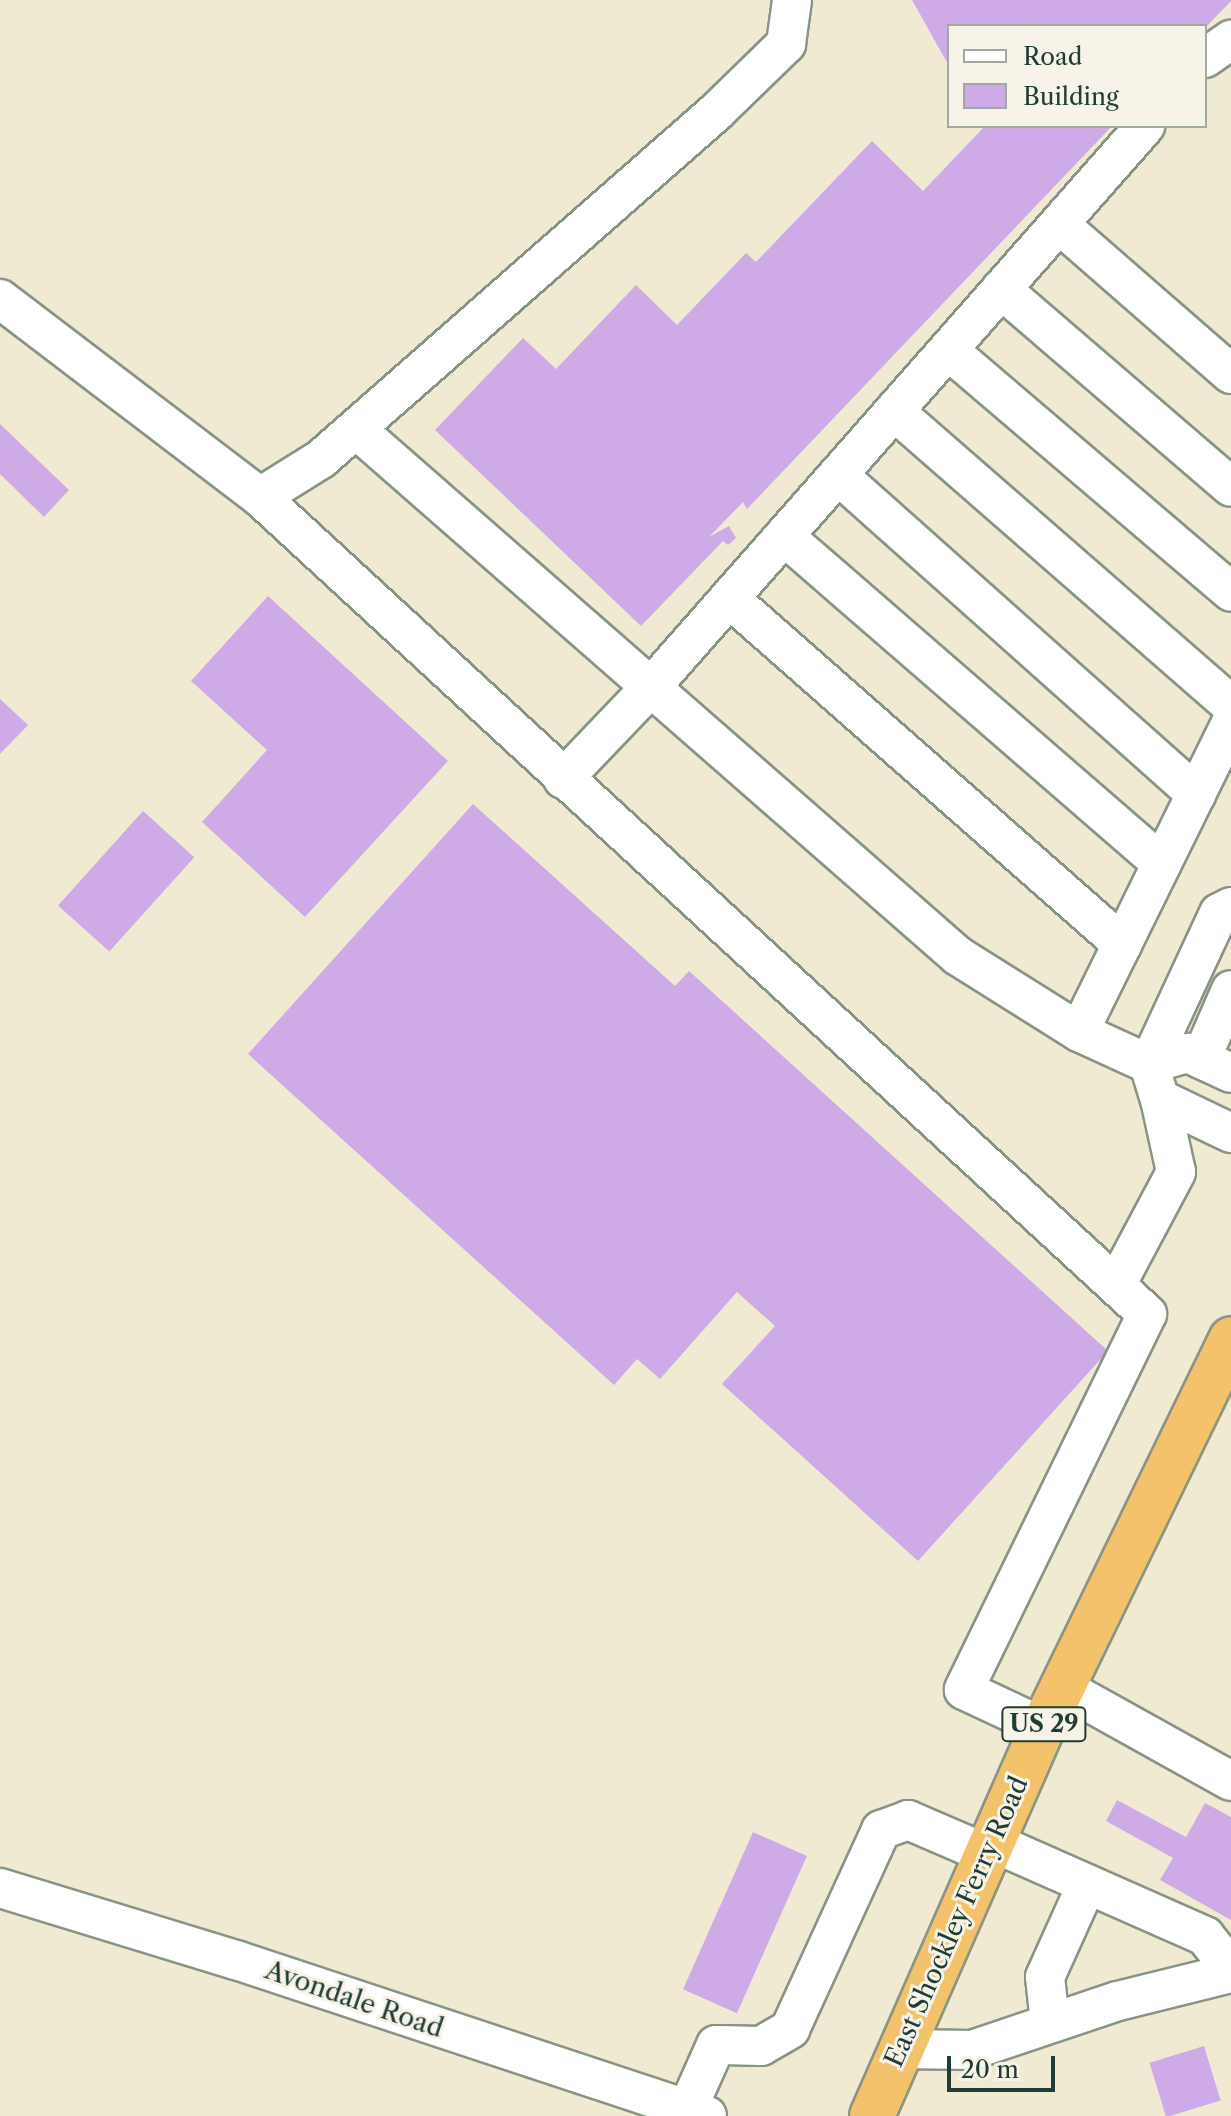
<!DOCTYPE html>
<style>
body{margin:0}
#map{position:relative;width:1231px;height:2116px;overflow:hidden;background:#f0ead3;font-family:"Libre Caslon Text",serif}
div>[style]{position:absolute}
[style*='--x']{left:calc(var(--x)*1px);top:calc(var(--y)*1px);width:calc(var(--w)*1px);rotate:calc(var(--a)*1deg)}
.building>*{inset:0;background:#ceabe6;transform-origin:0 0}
.roads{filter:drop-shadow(2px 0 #889484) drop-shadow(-2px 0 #889484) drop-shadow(0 2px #889484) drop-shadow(0 -2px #889484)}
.minor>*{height:38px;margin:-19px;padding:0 19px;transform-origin:19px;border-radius:19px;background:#fff}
.highway>*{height:44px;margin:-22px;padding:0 22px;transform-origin:22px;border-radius:22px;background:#f2c36a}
span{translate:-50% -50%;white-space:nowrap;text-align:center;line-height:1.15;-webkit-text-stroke:6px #f7f3e8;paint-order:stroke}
.shield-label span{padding:2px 6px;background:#f7f3e8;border:2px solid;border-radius:6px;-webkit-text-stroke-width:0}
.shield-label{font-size:24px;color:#1f3d34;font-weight:700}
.street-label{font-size:26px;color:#1f3d34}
.legend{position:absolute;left:947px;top:24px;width:260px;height:104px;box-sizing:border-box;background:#f7f3e8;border:2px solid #a1aaa0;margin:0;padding:10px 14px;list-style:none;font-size:24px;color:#1f3d34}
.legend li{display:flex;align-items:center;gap:16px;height:40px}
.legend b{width:40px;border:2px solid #a1aaa0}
.scale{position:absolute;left:947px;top:2056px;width:108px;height:36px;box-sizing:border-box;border:4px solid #1f3d34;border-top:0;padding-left:10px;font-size:24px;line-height:28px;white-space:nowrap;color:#1f3d34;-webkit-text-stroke:6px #f7f3e8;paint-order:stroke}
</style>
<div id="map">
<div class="building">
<i style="clip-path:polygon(912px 0,1231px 0,1231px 1px,1205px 28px,949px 26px,949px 66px)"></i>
<i style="clip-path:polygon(985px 126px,1112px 126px,747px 509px,743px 502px,709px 537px,729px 526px,736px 538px,728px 545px,723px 541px,641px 626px,435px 430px,523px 338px,556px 369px,636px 285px,677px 325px,746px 253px,756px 262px,872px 141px,923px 191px)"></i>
<i style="clip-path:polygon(0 424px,69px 490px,44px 517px,0 474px)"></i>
<i style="clip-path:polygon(268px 596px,448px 761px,305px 917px,202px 822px,267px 750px,191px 681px)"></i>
<i style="clip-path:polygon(0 699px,28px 725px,0 754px)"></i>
<i style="clip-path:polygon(473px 804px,675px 986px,689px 971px,1108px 1351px,918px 1561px,722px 1384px,775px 1326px,737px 1292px,660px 1379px,637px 1359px,614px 1385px,248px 1054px)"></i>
<i style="left:143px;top:811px;width:69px;height:127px;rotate:42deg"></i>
<i style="clip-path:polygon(1117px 1800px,1186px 1837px,1205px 1803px,1231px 1817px,1231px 1920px,1160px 1880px,1173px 1858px,1106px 1821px)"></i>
<i style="left:753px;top:1832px;width:59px;height:172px;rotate:24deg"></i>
<i style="left:1204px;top:2046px;width:57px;height:57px;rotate:73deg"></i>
</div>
<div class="roads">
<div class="minor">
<i style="--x:1205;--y:58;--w:32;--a:-35"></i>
<i style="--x:1059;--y:224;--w:228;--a:41.1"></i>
<i style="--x:1001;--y:289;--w:303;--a:40.7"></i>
<i style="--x:0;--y:299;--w:327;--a:37.3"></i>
<i style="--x:260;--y:497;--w:1206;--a:42.65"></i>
<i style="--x:1147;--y:1314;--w:418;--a:116"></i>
<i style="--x:964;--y:1690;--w:87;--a:25.1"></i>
<i style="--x:948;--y:350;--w:372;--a:40.5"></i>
<i style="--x:894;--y:411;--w:447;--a:41.1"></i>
<i style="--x:356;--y:429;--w:800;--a:41.2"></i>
<i style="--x:958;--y:956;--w:143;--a:32.1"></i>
<i style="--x:838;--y:475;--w:480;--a:41.7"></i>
<i style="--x:260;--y:497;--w:72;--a:-31.9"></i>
<i style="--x:321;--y:459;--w:526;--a:-41.3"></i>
<i style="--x:716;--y:112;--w:98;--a:-44.2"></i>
<i style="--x:786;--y:44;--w:44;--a:-82.2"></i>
<i style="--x:784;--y:536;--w:500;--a:40.95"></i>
<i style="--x:729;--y:598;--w:524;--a:41.36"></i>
<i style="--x:1231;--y:723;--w:344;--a:116.2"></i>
<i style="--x:1079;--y:1032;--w:77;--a:24.6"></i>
<i style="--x:1149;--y:1064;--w:41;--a:-15.8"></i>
<i style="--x:1188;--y:1053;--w:47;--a:24.9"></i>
<i style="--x:563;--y:779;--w:127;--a:-46.3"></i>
<i style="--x:651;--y:687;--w:748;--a:-48.63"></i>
<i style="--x:1231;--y:907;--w:13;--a:153"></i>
<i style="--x:1219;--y:913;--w:166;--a:114.9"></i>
<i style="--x:1149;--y:1064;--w:37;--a:73"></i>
<i style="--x:1160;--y:1099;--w:79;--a:25.6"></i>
<i style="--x:1201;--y:1059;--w:75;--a:-66.5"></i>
<i style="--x:1116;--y:1285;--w:128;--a:-62"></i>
<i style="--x:1176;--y:1172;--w:75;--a:-102.4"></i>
<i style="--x:1062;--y:1687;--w:193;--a:29.1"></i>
<i style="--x:992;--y:1842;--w:233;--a:23.8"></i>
<i style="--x:1205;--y:1936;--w:42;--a:51.8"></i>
<i style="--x:0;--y:1888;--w:247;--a:17"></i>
<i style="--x:236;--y:1960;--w:496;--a:18.3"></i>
<i style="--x:1050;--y:2023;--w:46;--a:-96.2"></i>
<i style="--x:1045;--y:1977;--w:102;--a:-65.7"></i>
<i style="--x:900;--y:2049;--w:72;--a:0.8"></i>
<i style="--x:972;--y:2050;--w:154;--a:-18.6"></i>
<i style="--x:1118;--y:2001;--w:116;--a:-13.9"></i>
<i style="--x:687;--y:2110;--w:71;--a:-66"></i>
<i style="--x:716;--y:2045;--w:45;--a:1.3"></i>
<i style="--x:761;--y:2046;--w:34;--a:-30"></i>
<i style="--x:790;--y:2029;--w:219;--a:-65.4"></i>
<i style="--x:881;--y:1830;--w:29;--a:-20"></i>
<i style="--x:908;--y:1820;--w:86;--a:23.3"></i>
</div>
<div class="highway">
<i style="--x:872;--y:2116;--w:425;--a:-66.3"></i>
<i style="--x:1043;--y:1727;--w:431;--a:-64.1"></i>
</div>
</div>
<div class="shield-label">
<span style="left:1044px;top:1724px">US 29</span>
</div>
<div class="street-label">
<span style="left:957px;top:1922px;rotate:-66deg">East Shockley Ferry Road</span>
<span style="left:354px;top:2000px;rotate:19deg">Avondale Road</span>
</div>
<ul class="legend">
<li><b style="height:10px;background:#fff"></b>Road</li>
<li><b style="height:22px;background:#ceabe6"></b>Building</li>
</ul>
<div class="scale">20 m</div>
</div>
